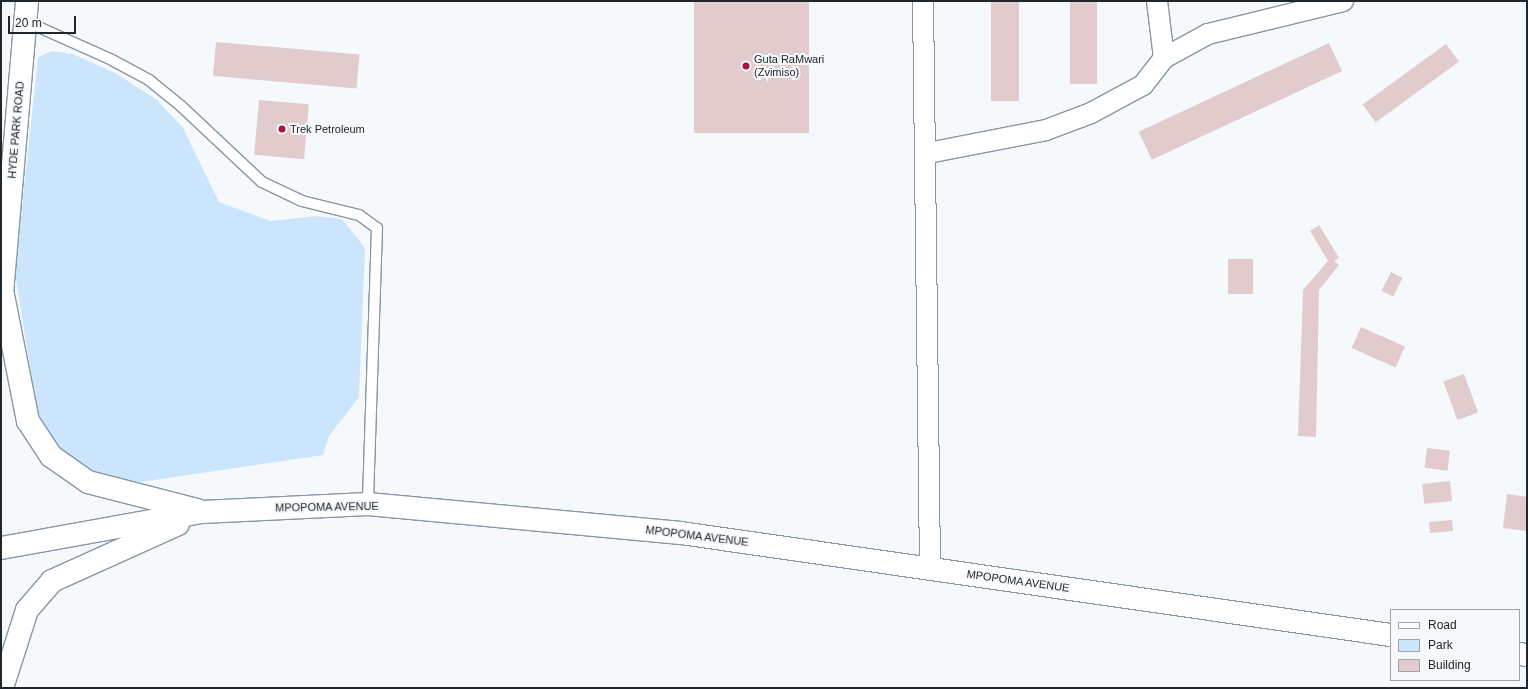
<!DOCTYPE html>
<style>
body{margin:0}
#map{position:relative;width:1528px;height:689px;overflow:hidden;background:#f5f9fc;font-family:Helvetica,sans-serif}
div>[style]{position:absolute}
[style*='--x']{left:calc(var(--x)*1px);top:calc(var(--y)*1px);width:calc(var(--w)*1px);rotate:calc(var(--a)*1deg)}
.green>*{inset:0;background:#cbe6fc}
.building>*{inset:0;background:#e2cbcd;transform-origin:0 0}
.roads{filter:drop-shadow(1px 0 #8797a4) drop-shadow(-1px 0 #8797a4) drop-shadow(0 1px #8797a4) drop-shadow(0 -1px #8797a4)}
.service>*{height:10px;margin:-5px;padding:0 5px;transform-origin:5px;border-radius:5px;background:#fff}
.minor>*{height:20px;margin:-10px;padding:0 10px;transform-origin:10px;border-radius:10px;background:#fff}
.tertiary>*{height:22px;margin:-11px;padding:0 11px;transform-origin:11px;border-radius:11px;background:#fff}
.dots>*{width:11px;height:11px;translate:-50% -50%;box-sizing:border-box;border:2px solid #f5f9fc;border-radius:50%}
span{translate:-50% -50%;white-space:nowrap;text-align:center;line-height:1.15;-webkit-text-stroke:4px #f5f9fc;paint-order:stroke}
.poi-label{font-size:11px;color:#20272c}
.left{translate:0 -50%;text-align:left}
.street-label{font-size:11px;color:#20272c}
.frame{position:absolute;inset:0;border:2px solid #20272c;pointer-events:none}
.legend{position:absolute;left:1390px;top:609px;width:130px;height:72px;box-sizing:border-box;background:#f5f9fc;border:1px solid #a0a5a9;margin:0;padding:5px 7px;list-style:none;font-size:12px;color:#20272c}
.legend li{display:flex;align-items:center;gap:8px;height:20px}
.legend b{width:20px;border:1px solid #a0a5a9}
.scale{position:absolute;left:8px;top:16px;width:68px;height:18px;box-sizing:border-box;border:2px solid #20272c;border-top:0;padding-left:5px;font-size:12px;line-height:14px;white-space:nowrap;color:#20272c;-webkit-text-stroke:3px #f5f9fc;paint-order:stroke}
</style>
<div id="map">
<div class="green">
<i style="clip-path:polygon(52px 51px,73px 54px,117px 74px,157px 100px,183px 128px,219px 202px,270px 221px,316px 216px,342px 219px,365px 248px,359px 397px,329px 436px,323px 455px,141px 482px,96px 476px,63px 452px,38px 418px,15px 273px,38px 57px)"></i>
</div>
<div class="building">
<i style="left:694px;top:1px;width:115px;height:132px"></i>
<i style="left:991px;top:1px;width:28px;height:100px"></i>
<i style="left:1070px;top:1px;width:27px;height:83px"></i>
<i style="left:216px;top:42px;width:144px;height:34px;rotate:5deg"></i>
<i style="left:1329px;top:43px;width:31px;height:210px;rotate:65deg"></i>
<i style="left:1446px;top:44px;width:22px;height:103px;rotate:54deg"></i>
<i style="left:259px;top:100px;width:50px;height:55px;rotate:5deg"></i>
<i style="clip-path:polygon(1319px 225px,1339px 258px,1334px 261px,1339px 265px,1319px 290px,1316px 437px,1298px 436px,1303px 290px,1328px 261px,1310px 231px)"></i>
<i style="left:1228px;top:259px;width:25px;height:35px"></i>
<i style="left:1391px;top:272px;width:13px;height:21px;rotate:27deg"></i>
<i style="left:1361px;top:327px;width:48px;height:23px;rotate:24deg"></i>
<i style="left:1464px;top:374px;width:41px;height:22px;rotate:70deg"></i>
<i style="left:1427px;top:448px;width:23px;height:20px;rotate:7deg"></i>
<i style="left:1450px;top:481px;width:20px;height:28px;rotate:84deg"></i>
<i style="clip-path:polygon(1507px 494px,1527px 497px,1526px 531px,1503px 528px)"></i>
<i style="left:1452px;top:520px;width:11px;height:23px;rotate:85deg"></i>
</div>
<div class="roads">
<div class="service">
<i style="--x:25;--y:21;--w:95;--a:24.1"></i>
<i style="--x:112;--y:60;--w:42;--a:28.4"></i>
<i style="--x:149;--y:80;--w:41;--a:39.1"></i>
<i style="--x:181;--y:106;--w:111;--a:43.2"></i>
<i style="--x:262;--y:182;--w:44;--a:25.4"></i>
<i style="--x:302;--y:201;--w:59;--a:13.8"></i>
<i style="--x:359;--y:215;--w:22;--a:36"></i>
<i style="--x:377;--y:228;--w:276;--a:91.9"></i>
</div>
<div class="minor">
<i style="--x:923;--y:1;--w:567;--a:89.29"></i>
<i style="--x:1157;--y:1;--w:57;--a:83"></i>
<i style="--x:928;--y:153;--w:120;--a:-11"></i>
<i style="--x:1046;--y:130;--w:48;--a:-20.7"></i>
<i style="--x:1091;--y:113;--w:59;--a:-28.3"></i>
<i style="--x:1143;--y:85;--w:34;--a:-52"></i>
<i style="--x:1164;--y:58;--w:50;--a:-28.6"></i>
<i style="--x:1208;--y:34;--w:139;--a:-13.7"></i>
</div>
<div class="tertiary">
<i style="--x:2;--y:290;--w:134;--a:78.8"></i>
<i style="--x:28;--y:421;--w:42;--a:56.7"></i>
<i style="--x:51;--y:456;--w:45;--a:35.1"></i>
<i style="--x:88;--y:482;--w:113;--a:14.4"></i>
<i style="--x:1;--y:305;--w:305;--a:-85.1"></i>
<i style="--x:1;--y:548;--w:204;--a:-10.2"></i>
<i style="--x:202;--y:512;--w:166;--a:-2.8"></i>
<i style="--x:368;--y:504;--w:314;--a:5.3"></i>
<i style="--x:681;--y:533;--w:717;--a:8.18"></i>
<i style="--x:1519;--y:654;--w:8;--a:7"></i>
<i style="--x:2;--y:688;--w:82;--a:-72.2"></i>
<i style="--x:27;--y:610;--w:38;--a:-49"></i>
<i style="--x:52;--y:581;--w:138;--a:-24.3"></i>
</div>
</div>
<div class="dots">
<i style="left:746px;top:66px;background:#a81245"></i>
<i style="left:282px;top:129px;background:#a81245"></i>
</div>
<div class="poi-label">
<span class="left" style="left:754px;top:66px">Guta RaMwari<br>(Zvimiso)</span>
<span class="left" style="left:290px;top:129px">Trek Petroleum</span>
</div>
<div class="street-label">
<span style="left:16px;top:130px;rotate:-85deg">HYDE PARK ROAD</span>
<span style="left:327px;top:507px;rotate:-1deg">MPOPOMA AVENUE</span>
<span style="left:697px;top:536px;rotate:7deg">MPOPOMA AVENUE</span>
<span style="left:1018px;top:581px;rotate:8deg">MPOPOMA AVENUE</span>
</div>
<div class="frame"></div>
<ul class="legend">
<li><b style="height:5px;background:#fff"></b>Road</li>
<li><b style="height:11px;background:#cbe6fc"></b>Park</li>
<li><b style="height:11px;background:#e2cbcd"></b>Building</li>
</ul>
<div class="scale">20 m</div>
</div>
